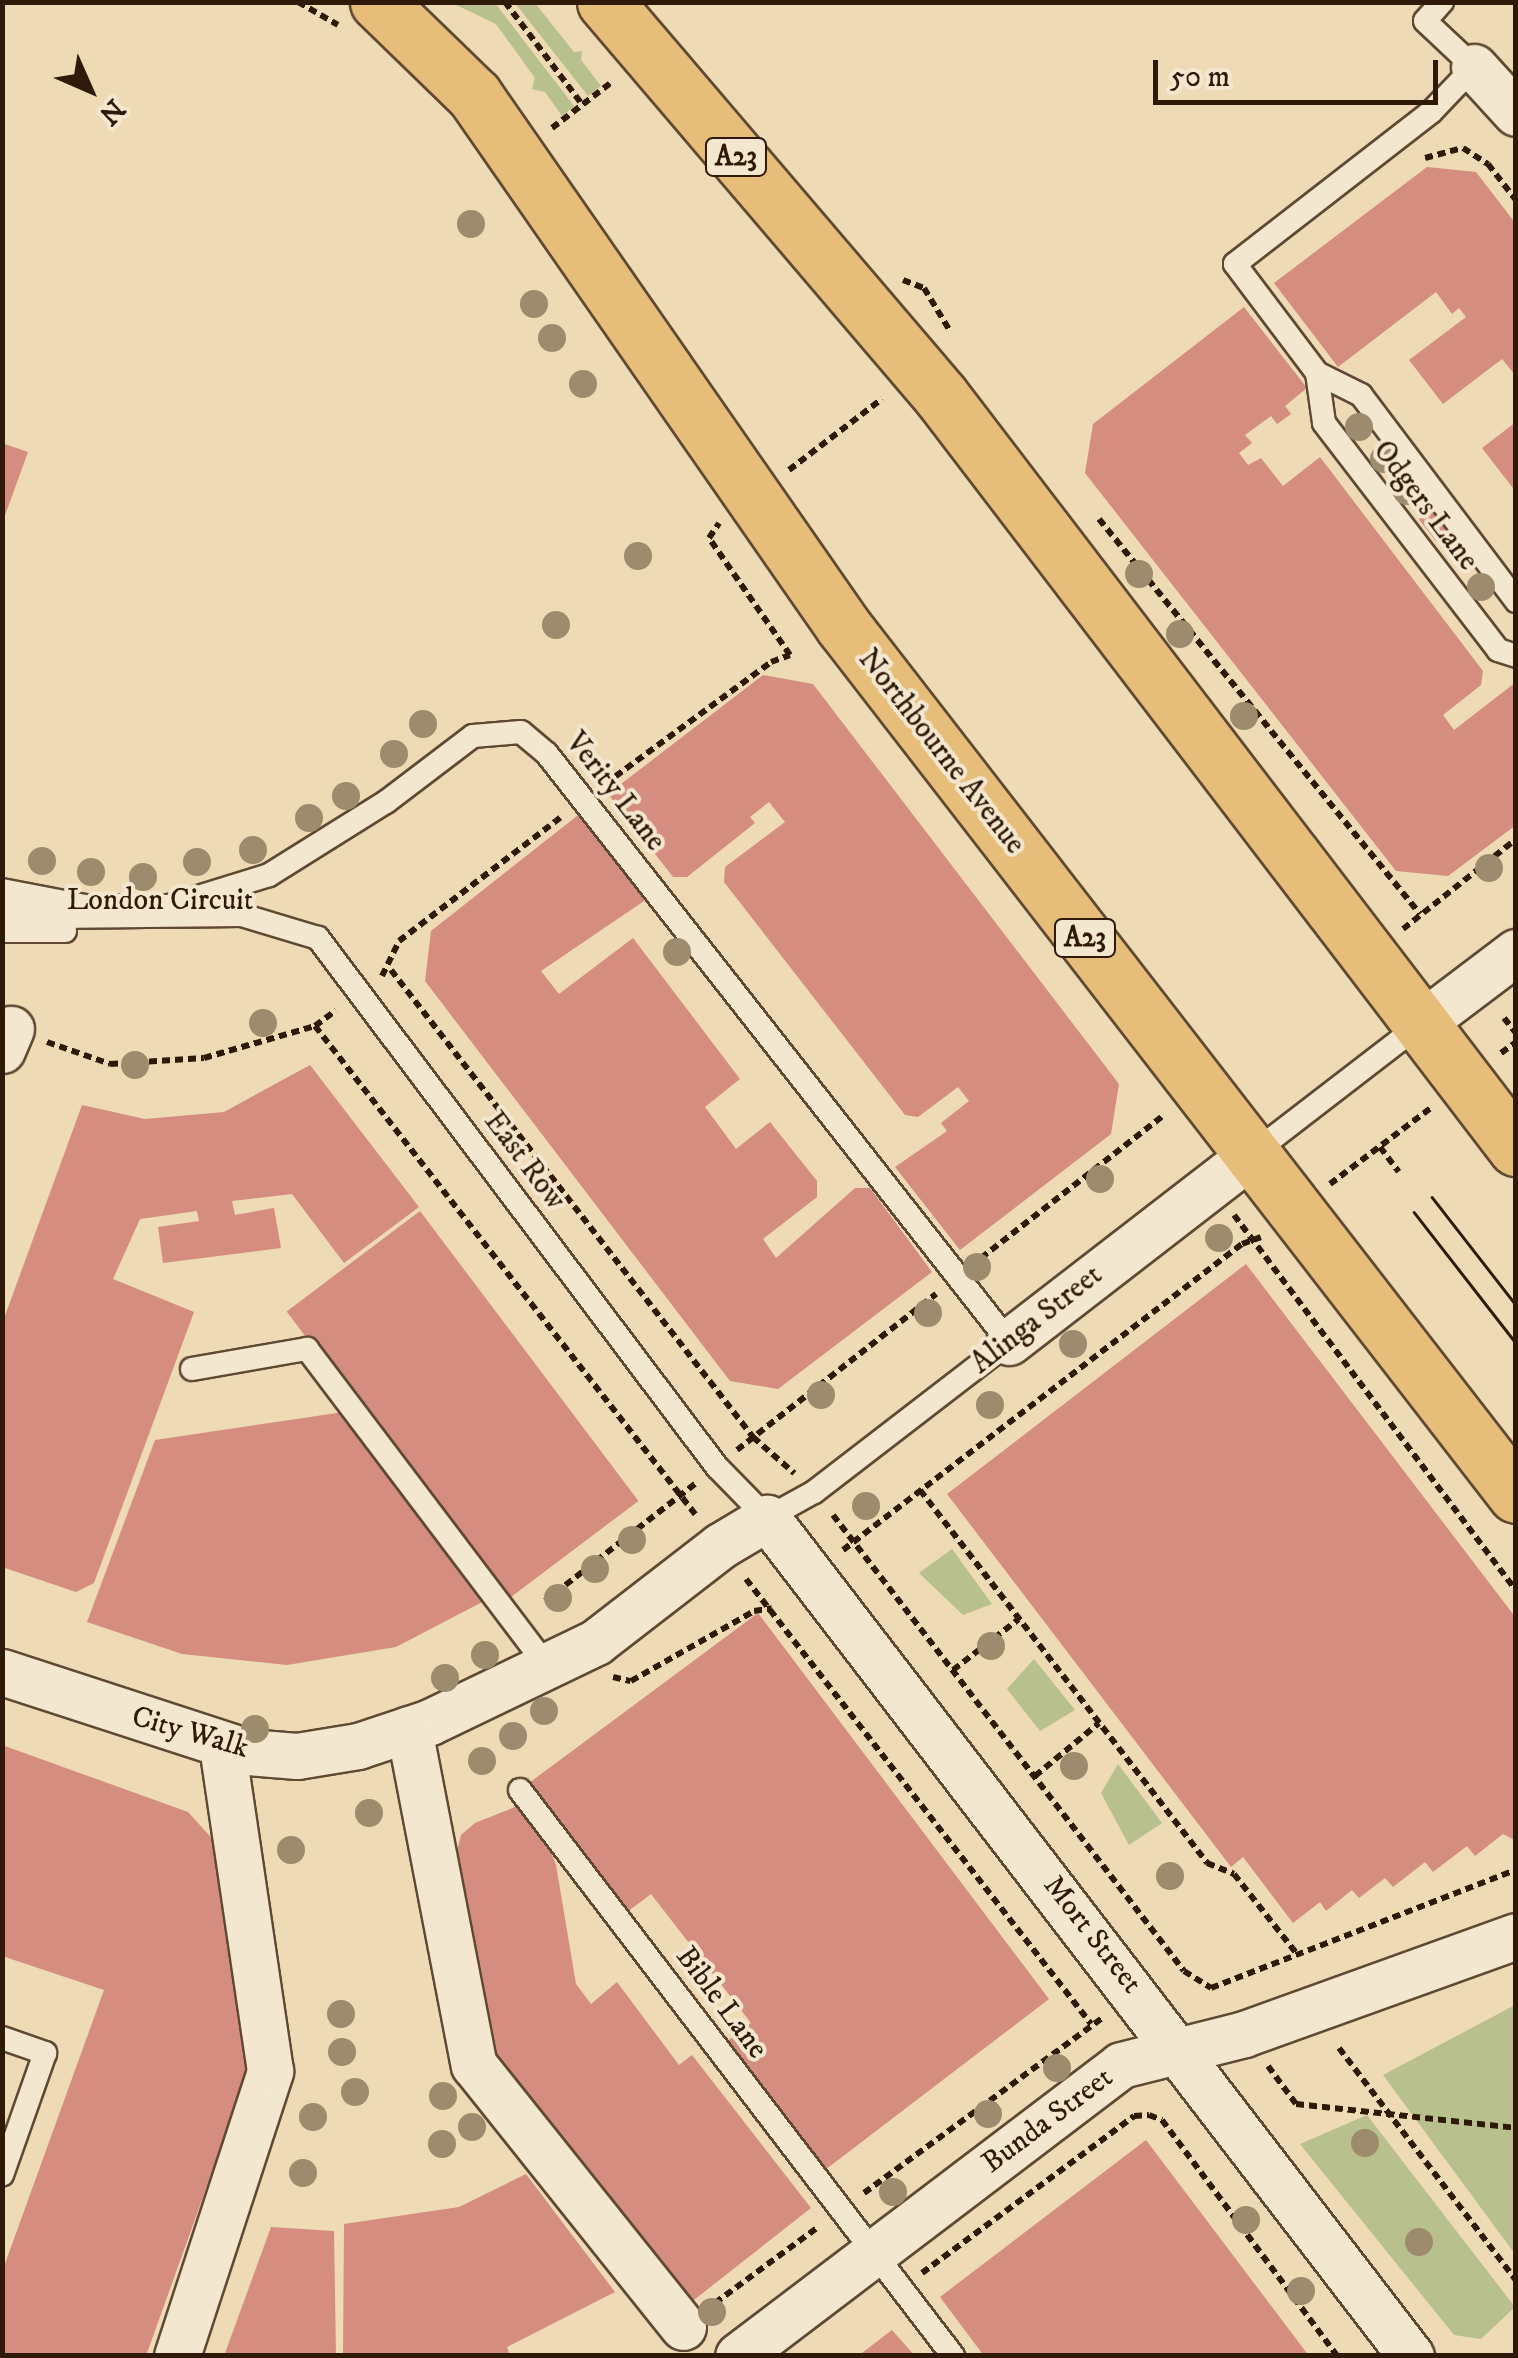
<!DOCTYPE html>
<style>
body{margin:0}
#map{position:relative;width:1518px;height:2358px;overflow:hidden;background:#eedab5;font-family:"IM FELL DW Pica",serif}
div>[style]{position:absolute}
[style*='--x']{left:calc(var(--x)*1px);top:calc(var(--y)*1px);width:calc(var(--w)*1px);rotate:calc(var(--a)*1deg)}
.green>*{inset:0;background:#b8c08e}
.building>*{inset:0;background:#d48d7e;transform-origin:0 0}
.path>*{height:6px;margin-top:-3px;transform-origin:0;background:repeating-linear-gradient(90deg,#2f1908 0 8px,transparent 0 13px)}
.roads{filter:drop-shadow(2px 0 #5f4933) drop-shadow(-2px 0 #5f4933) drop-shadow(0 2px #5f4933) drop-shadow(0 -2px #5f4933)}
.lane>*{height:22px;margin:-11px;padding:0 11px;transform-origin:11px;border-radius:11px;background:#f4e7cf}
.street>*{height:45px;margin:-22.5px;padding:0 22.5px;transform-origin:22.5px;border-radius:22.5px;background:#f4e7cf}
.highway>*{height:55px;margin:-27.5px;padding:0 27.5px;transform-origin:27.5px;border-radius:27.5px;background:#e7bd7a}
.tram>*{height:2.5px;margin:-1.25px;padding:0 1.25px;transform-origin:1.25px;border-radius:1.25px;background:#2f1908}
.trees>*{width:28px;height:28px;margin:-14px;border-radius:50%;background:#9c8b6c}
span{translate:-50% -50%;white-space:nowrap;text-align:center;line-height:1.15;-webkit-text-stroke:8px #f4e7cf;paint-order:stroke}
.shield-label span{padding:2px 8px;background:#f4e7cf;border:2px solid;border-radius:8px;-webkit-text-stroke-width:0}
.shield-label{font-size:28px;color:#2f1908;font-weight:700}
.street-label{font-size:30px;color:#2f1908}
.frame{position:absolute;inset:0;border:5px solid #2f1908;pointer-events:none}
.north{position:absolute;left:40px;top:40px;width:100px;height:100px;-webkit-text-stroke:8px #f4e7cf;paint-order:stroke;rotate:135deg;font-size:28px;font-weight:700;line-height:40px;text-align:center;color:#2f1908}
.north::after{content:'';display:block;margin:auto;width:35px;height:45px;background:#2f1908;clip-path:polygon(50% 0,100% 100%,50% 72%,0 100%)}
.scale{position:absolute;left:1153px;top:60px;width:285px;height:45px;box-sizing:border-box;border:5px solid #2f1908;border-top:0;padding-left:12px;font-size:30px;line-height:35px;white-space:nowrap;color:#2f1908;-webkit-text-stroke:8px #f4e7cf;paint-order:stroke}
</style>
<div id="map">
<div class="green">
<i style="clip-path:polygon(452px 3px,495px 3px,574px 106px,562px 116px,545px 92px,532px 89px,535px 78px,496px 24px)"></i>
<i style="clip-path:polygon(515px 3px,535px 3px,574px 52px,582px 51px,581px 60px,601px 86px,588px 96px)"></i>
<i style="clip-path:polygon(952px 1549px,992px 1604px,963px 1615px,919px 1573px)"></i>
<i style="clip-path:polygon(1034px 1659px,1075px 1710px,1040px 1731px,1007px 1689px)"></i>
<i style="clip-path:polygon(1118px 1764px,1162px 1823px,1129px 1845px,1101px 1793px)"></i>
<i style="clip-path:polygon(1515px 2005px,1515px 2254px,1383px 2075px)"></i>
<i style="clip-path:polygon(1367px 2115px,1515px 2307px,1481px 2339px,1454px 2335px,1300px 2144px)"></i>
</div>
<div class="building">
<i style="clip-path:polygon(1427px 167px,1476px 172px,1516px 224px,1516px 376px,1502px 359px,1443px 404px,1409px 360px,1466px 317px,1459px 308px,1452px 314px,1436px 292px,1338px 367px,1274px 283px)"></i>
<i style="clip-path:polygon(1244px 307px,1307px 388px,1285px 406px,1291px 414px,1277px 424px,1271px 416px,1245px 435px,1252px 443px,1239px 453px,1248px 465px,1261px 458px,1283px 486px,1320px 457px,1483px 671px,1481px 685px,1443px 715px,1454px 730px,1516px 682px,1516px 825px,1448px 876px,1396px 871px,1085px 473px,1093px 424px)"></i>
<i style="clip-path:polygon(1516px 422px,1516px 492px,1482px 448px)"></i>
<i style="clip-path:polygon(2px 443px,28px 452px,3px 521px,2px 521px)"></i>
<i style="left:1437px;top:505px;width:28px;height:23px;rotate:52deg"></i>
<i style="clip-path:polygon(763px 675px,813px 684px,1119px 1084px,1111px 1134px,960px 1250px,895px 1167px,947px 1131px,941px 1123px,969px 1101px,958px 1087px,918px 1117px,905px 1115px,724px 882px,725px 867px,785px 822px,769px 802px,750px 817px,755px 823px,687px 877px,673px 877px,608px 794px)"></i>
<i style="clip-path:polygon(582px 812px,647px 899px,541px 971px,559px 994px,633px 938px,740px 1079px,705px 1107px,736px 1149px,770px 1122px,817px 1181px,817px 1197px,763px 1239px,776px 1258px,855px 1188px,870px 1188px,932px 1272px,778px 1389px,730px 1381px,425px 981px,431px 931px)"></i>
<i style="clip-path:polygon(310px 1065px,419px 1207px,344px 1263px,292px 1194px,232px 1201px,235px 1215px,274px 1208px,281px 1248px,163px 1263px,158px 1227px,199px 1221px,197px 1211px,140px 1219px,113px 1279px,194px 1312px,94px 1583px,76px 1592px,2px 1567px,2px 1324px,82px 1105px,145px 1119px,224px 1112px)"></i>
<i style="left:420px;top:1211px;width:363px;height:167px;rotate:53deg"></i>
<i style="clip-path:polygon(1246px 1264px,1516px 1618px,1516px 1841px,1503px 1834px,1475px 1856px,1467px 1846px,1433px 1872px,1425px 1862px,1393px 1887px,1385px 1878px,1359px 1898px,1352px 1890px,1326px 1911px,1320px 1902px,1293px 1923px,1243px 1857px,1231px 1867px,947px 1494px)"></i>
<i style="clip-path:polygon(344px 1412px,488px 1599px,396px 1647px,287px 1665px,182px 1654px,87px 1622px,155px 1440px)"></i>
<i style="clip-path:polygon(758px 1613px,1049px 1999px,821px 2173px,722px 2045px,751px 2023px,651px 1894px,623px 1915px,543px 1833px,556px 1865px,576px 1984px,591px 2004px,617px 1982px,679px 2065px,692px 2055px,811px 2208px,685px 2307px,490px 2059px,455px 1859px,461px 1835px,475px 1823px,535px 1799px,525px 1786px)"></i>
<i style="clip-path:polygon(2px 1745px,188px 1812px,218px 1845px,251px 2063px,146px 2356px,2px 2354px,2px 2272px,104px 1990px,2px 1956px)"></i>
<i style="clip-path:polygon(1146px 2140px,1309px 2356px,984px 2356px,940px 2297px)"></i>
<i style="clip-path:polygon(526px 2174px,615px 2292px,507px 2347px,510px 2356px,343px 2356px,344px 2224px,459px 2207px)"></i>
<i style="clip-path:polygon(271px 2227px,334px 2231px,336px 2356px,224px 2356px)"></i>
<i style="clip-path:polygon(892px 2330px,915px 2356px,858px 2356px)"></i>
</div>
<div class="path">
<i style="--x:298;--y:2;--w:46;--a:29.9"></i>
<i style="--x:505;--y:2;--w:128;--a:53"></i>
<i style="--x:552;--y:128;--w:77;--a:-37.6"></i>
<i style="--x:1425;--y:158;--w:39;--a:-15"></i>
<i style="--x:1463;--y:148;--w:30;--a:33"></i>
<i style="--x:1488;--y:164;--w:46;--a:52.1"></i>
<i style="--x:903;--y:280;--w:22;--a:21"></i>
<i style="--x:924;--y:288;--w:50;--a:58.8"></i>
<i style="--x:789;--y:470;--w:117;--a:-37.4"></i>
<i style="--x:1099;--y:519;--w:509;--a:50.9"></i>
<i style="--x:605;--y:784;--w:206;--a:-36.3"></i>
<i style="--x:771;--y:662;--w:20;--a:-20"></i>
<i style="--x:790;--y:655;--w:142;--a:-124.7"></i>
<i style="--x:709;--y:538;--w:18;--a:-56"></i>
<i style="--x:1403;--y:929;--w:144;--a:-38.5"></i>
<i style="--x:391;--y:970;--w:591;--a:52.22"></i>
<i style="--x:753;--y:1437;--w:55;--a:41.3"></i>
<i style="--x:382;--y:976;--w:39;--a:-64"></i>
<i style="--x:399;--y:941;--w:203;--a:-37.4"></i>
<i style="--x:1504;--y:1018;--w:19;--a:51"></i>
<i style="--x:315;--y:1026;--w:619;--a:52.09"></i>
<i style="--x:47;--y:1042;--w:67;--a:19.2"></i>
<i style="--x:110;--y:1064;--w:94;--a:-3.7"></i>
<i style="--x:204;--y:1058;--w:116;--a:-16.1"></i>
<i style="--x:315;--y:1026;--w:26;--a:-37"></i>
<i style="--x:1501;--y:1053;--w:19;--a:-36"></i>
<i style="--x:1380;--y:1147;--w:31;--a:53"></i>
<i style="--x:1330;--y:1184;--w:128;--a:-37"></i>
<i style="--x:1234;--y:1215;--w:469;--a:53.1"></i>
<i style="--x:981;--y:1258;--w:232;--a:-38"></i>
<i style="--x:737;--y:1450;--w:253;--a:-38.1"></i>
<i style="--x:920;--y:1490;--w:471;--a:52.4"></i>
<i style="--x:1207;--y:1863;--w:29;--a:22"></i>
<i style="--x:1234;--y:1874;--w:102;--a:51.8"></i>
<i style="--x:833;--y:1515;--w:575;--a:52.41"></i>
<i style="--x:1184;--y:1971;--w:32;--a:32"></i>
<i style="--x:1211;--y:1988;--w:327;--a:-21.2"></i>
<i style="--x:843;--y:1550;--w:503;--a:-37.49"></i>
<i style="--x:1242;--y:1244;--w:20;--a:-20"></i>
<i style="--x:746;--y:1579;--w:563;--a:52.21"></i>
<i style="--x:545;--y:1601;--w:192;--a:-38"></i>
<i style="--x:953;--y:1670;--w:83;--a:-37.7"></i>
<i style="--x:613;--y:1677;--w:18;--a:13"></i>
<i style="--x:631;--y:1681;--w:142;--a:-29.6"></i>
<i style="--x:754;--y:1611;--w:18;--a:-9"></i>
<i style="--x:1035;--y:1776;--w:83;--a:-39.6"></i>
<i style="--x:1339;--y:2048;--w:292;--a:52.7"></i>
<i style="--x:1268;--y:2066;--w:47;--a:53.6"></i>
<i style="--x:1296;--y:2104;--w:221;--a:6.2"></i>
<i style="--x:864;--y:2193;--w:298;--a:-36.3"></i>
<i style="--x:922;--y:2273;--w:264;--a:-36.5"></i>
<i style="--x:1134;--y:2116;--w:15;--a:-4"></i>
<i style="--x:1149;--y:2115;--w:14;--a:21"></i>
<i style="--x:1162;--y:2120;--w:294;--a:53.4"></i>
<i style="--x:715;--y:2303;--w:128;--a:-36.4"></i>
</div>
<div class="roads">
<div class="lane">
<i style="--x:1442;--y:2;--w:25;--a:132"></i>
<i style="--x:1425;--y:21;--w:67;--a:43.2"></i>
<i style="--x:1474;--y:67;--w:62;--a:133.7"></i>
<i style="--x:1431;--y:112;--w:248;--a:142.2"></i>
<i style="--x:1235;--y:264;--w:136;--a:53"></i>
<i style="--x:1317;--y:373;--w:49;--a:26.6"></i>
<i style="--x:1361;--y:395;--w:258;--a:53"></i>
<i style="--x:1317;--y:373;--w:50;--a:82"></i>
<i style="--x:1324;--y:423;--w:286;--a:52.5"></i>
<i style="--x:1498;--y:650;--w:19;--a:18"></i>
<i style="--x:2;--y:890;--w:90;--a:10.9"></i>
<i style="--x:90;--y:907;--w:79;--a:-0.7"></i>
<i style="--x:169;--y:906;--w:105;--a:-17.2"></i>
<i style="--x:269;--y:875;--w:138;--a:-32"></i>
<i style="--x:386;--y:802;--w:109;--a:-37.2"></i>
<i style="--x:473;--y:736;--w:48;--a:-4.8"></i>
<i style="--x:521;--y:732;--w:34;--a:40"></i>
<i style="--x:547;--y:754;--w:748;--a:51.84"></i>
<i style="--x:1009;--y:1342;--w:246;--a:142.4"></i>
<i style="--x:814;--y:1492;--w:54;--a:151"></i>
<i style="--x:767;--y:1518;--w:71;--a:-134.4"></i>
<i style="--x:717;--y:1467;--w:663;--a:-127.03"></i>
<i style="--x:318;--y:938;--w:79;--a:-163.2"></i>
<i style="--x:242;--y:915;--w:190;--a:179.4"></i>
<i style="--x:52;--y:917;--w:51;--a:-170.9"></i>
<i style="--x:2;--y:931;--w:63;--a:0"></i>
<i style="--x:1252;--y:1154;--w:215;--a:-37.6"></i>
<i style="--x:192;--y:1369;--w:117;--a:-9.9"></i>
<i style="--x:307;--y:1349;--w:393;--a:52.9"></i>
<i style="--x:520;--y:1790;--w:713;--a:52.58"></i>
<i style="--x:2;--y:2038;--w:46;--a:19.2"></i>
<i style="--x:45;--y:2053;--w:129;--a:109.4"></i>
</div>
<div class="street">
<i style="--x:1474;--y:67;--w:62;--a:47.6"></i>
<i style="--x:1422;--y:1023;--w:118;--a:-37.1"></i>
<i style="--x:2;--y:1050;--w:23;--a:-67"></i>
<i style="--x:1009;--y:1342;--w:307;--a:-37.7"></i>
<i style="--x:2;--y:1672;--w:259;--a:18"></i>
<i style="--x:248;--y:1752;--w:49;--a:4.7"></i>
<i style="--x:297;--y:1756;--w:62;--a:-9.3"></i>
<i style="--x:358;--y:1746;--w:76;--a:-18.4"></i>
<i style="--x:430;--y:1722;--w:184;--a:-25.7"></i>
<i style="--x:596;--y:1642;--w:157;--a:-37.7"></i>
<i style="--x:720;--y:1546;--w:55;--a:-30.8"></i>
<i style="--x:767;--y:1518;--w:1057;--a:52.46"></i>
<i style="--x:409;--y:1729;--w:342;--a:79.1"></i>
<i style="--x:474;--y:2065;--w:335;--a:51.4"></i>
<i style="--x:177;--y:2356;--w:300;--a:-71.9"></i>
<i style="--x:270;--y:2071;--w:328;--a:-98.4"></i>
<i style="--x:738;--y:2356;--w:481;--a:-37.2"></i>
<i style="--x:1121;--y:2065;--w:127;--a:-14.1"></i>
<i style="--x:1244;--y:2034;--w:289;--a:-19.8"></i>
</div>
<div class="highway">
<i style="--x:378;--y:2;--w:134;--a:44.1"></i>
<i style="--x:474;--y:95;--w:647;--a:55.2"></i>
<i style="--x:843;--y:626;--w:1099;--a:52.24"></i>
<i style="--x:605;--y:2;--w:518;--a:49.54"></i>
<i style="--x:941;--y:396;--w:947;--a:52.6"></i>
</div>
</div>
<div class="tram">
<i style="--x:1432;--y:1197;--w:137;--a:52.1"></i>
<i style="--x:1414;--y:1212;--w:166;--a:52.1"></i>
</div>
<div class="trees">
<i style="left:471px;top:224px"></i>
<i style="left:534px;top:304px"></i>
<i style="left:552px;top:338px"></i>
<i style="left:583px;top:384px"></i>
<i style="left:1359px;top:427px"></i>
<i style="left:1384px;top:459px"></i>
<i style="left:1407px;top:491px"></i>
<i style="left:638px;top:556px"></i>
<i style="left:1139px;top:574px"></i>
<i style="left:1481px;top:587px"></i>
<i style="left:556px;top:625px"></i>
<i style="left:1180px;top:634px"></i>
<i style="left:1244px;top:716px"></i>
<i style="left:423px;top:724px"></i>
<i style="left:394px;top:754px"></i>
<i style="left:346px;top:796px"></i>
<i style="left:309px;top:818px"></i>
<i style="left:253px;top:850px"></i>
<i style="left:42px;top:861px"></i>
<i style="left:197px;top:862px"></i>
<i style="left:1489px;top:868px"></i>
<i style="left:91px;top:872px"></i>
<i style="left:143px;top:877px"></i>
<i style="left:677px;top:952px"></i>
<i style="left:263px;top:1023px"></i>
<i style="left:135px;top:1065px"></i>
<i style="left:1100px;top:1179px"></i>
<i style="left:1219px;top:1238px"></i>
<i style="left:977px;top:1267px"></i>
<i style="left:928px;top:1313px"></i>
<i style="left:1073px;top:1344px"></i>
<i style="left:821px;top:1395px"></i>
<i style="left:990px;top:1405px"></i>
<i style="left:866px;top:1506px"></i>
<i style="left:632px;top:1540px"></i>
<i style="left:595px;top:1569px"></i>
<i style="left:558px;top:1598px"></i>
<i style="left:991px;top:1646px"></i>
<i style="left:485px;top:1655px"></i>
<i style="left:445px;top:1678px"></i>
<i style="left:544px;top:1711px"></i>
<i style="left:255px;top:1729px"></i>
<i style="left:513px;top:1736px"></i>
<i style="left:482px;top:1761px"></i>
<i style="left:1074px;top:1766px"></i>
<i style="left:369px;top:1813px"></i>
<i style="left:291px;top:1850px"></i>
<i style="left:1170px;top:1876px"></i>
<i style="left:341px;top:2014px"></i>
<i style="left:342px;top:2052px"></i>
<i style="left:1057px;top:2068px"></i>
<i style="left:355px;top:2092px"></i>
<i style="left:443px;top:2096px"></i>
<i style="left:988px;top:2114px"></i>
<i style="left:313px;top:2117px"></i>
<i style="left:472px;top:2127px"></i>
<i style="left:1365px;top:2143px"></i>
<i style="left:442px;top:2144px"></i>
<i style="left:303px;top:2173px"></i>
<i style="left:893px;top:2192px"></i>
<i style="left:1246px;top:2220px"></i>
<i style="left:1419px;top:2242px"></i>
<i style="left:1301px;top:2291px"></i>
<i style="left:712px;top:2312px"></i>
</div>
<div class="shield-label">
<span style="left:736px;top:157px">A23</span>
<span style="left:1085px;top:938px">A23</span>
</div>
<div class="street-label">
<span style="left:1425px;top:506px;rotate:53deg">Odgers Lane</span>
<span style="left:941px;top:752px;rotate:52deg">Northbourne Avenue</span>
<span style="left:615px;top:792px;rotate:52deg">Verity Lane</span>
<span style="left:160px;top:901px">London Circuit</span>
<span style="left:524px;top:1161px;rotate:53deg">East Row</span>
<span style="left:1037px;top:1320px;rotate:-38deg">Alinga Street</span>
<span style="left:190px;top:1733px;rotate:16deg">City Walk</span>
<span style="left:1092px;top:1935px;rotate:52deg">Mort Street</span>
<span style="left:721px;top:2003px;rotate:53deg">Bible Lane</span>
<span style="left:1048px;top:2121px;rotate:-37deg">Bunda Street</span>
</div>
<div class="frame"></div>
<div class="north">N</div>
<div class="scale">50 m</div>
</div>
